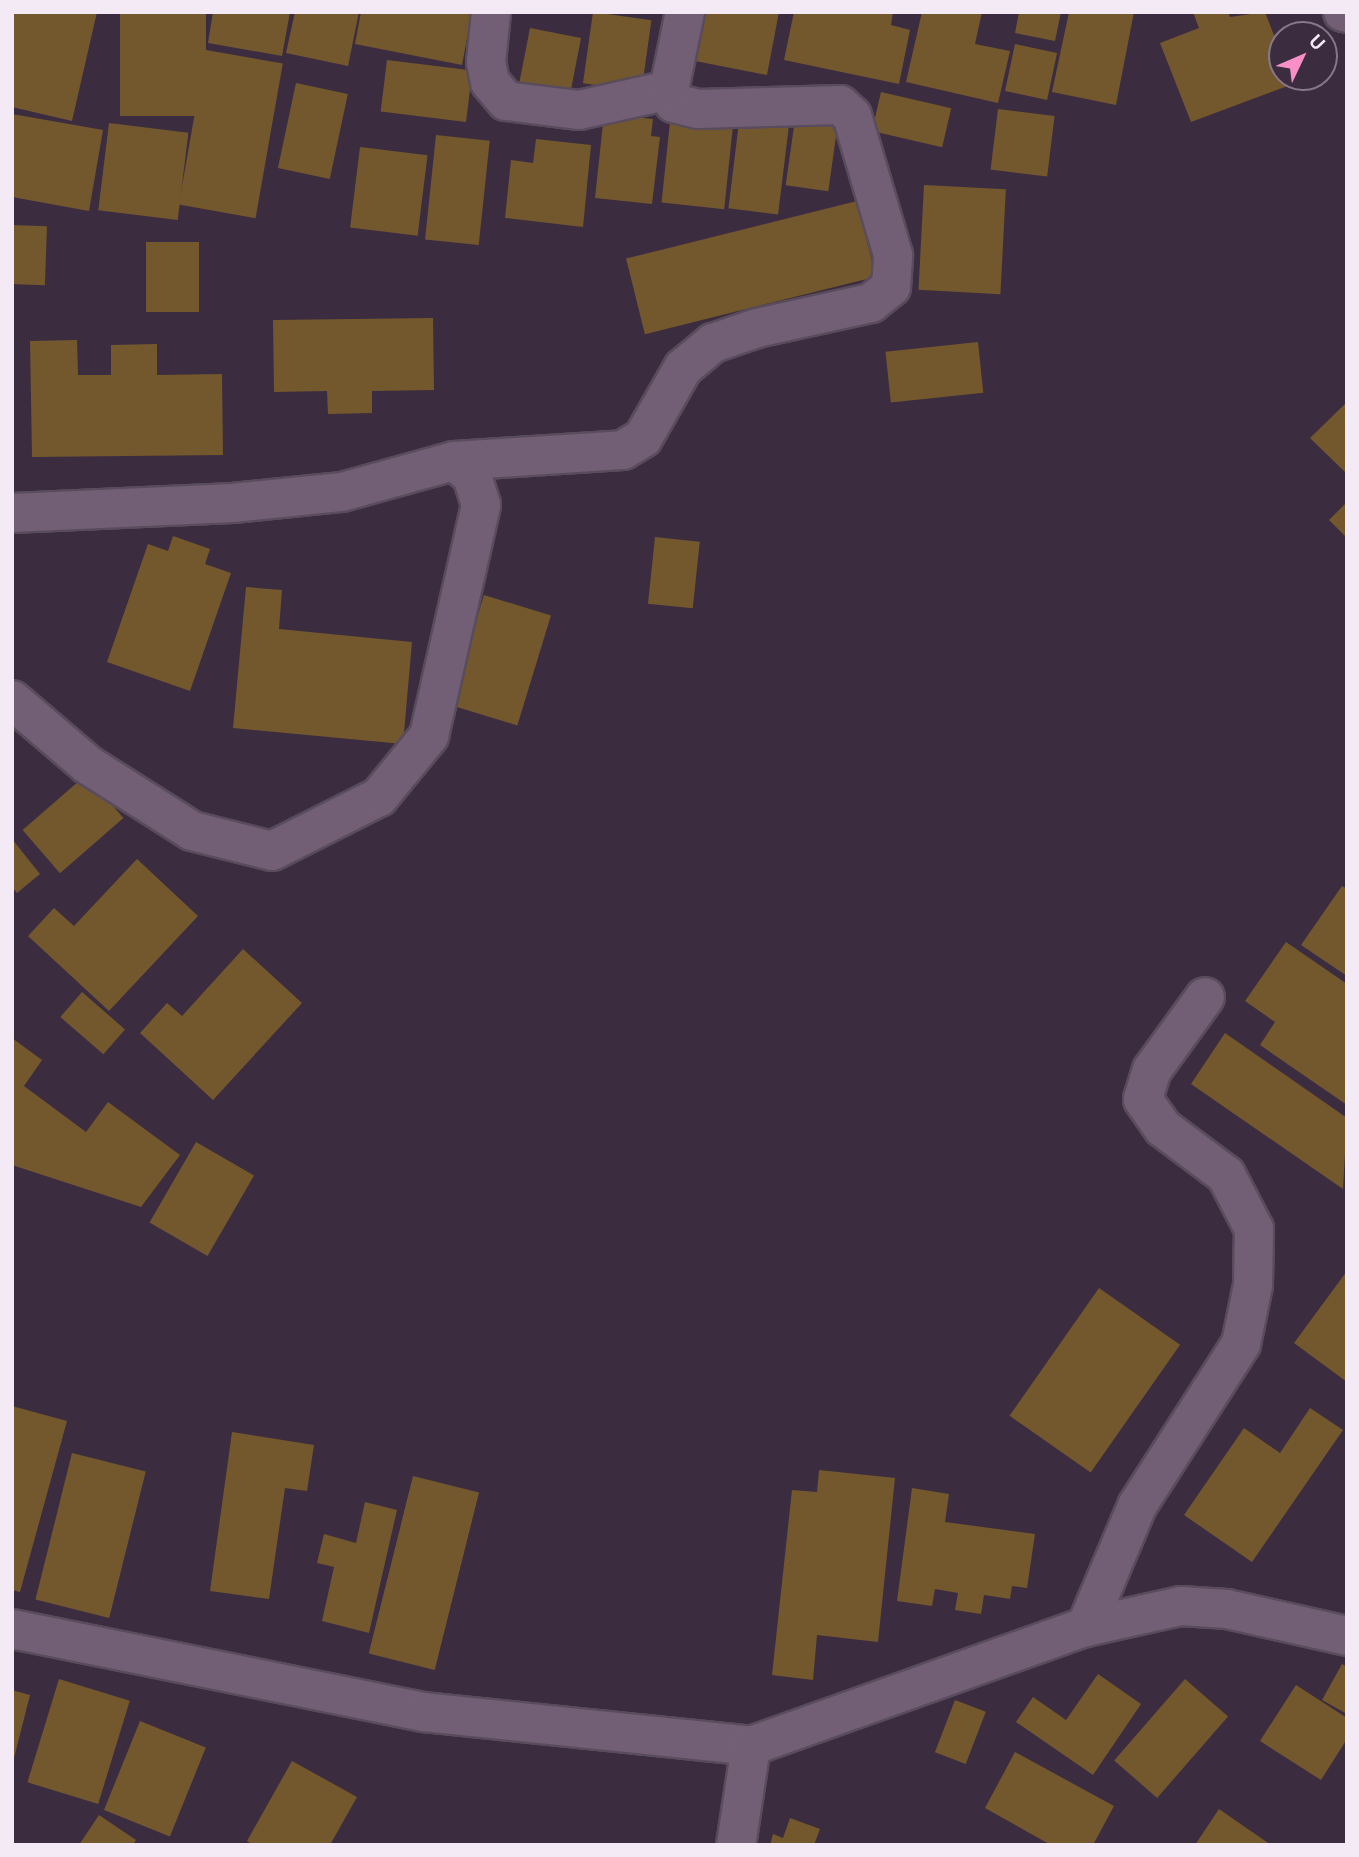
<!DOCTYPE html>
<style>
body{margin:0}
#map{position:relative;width:1359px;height:1857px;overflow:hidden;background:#3c2c40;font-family:"Space Grotesk",sans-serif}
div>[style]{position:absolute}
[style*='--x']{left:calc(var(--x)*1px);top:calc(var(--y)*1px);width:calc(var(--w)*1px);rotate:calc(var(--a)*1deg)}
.building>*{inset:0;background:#73582d;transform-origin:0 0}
.roads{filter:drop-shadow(2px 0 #594c5c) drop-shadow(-2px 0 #594c5c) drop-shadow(0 2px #594c5c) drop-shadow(0 -2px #594c5c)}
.street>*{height:38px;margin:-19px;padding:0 19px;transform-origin:19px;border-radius:19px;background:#725f75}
span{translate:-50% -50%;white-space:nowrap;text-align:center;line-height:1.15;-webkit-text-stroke:5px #3c2c40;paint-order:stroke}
.frame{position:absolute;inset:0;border:14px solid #f4eaf6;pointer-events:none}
.north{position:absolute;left:1268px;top:21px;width:70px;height:70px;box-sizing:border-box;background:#3c2c40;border:2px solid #867889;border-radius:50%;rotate:46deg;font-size:19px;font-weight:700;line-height:28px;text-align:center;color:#f4eaf6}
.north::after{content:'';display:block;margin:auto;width:24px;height:32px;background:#fa8fc8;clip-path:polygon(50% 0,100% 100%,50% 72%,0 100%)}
</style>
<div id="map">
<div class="building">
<i style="clip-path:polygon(12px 12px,97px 12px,72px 121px,12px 107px)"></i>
<i style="left:120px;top:12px;width:86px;height:104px"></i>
<i style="clip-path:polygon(213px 12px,290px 12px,282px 56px,208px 43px)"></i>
<i style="clip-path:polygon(295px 12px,359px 12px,348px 66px,286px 53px)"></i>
<i style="clip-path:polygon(361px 12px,472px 12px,462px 65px,355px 44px)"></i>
<i style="left:593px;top:12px;width:59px;height:72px;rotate:8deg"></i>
<i style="clip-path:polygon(704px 12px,779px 12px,767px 75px,695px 61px)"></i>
<i style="clip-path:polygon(794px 12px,893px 12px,891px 25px,910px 30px,899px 84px,784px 60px)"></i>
<i style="clip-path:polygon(922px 12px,982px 12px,975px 44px,1010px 51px,998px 103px,906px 82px)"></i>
<i style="clip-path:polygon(1019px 12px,1061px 12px,1055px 41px,1015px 33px)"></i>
<i style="clip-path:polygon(1069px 12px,1134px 12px,1116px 105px,1052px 92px)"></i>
<i style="clip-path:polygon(1193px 12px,1228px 12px,1230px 17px,1265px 12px,1282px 56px,1282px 77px,1290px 77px,1293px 84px,1191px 122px,1160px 43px,1199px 28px)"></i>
<i style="left:530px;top:28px;width:52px;height:64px;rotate:11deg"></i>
<i style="left:1015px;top:44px;width:43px;height:48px;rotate:12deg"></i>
<i style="left:206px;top:50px;width:78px;height:157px;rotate:10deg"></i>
<i style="left:387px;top:60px;width:86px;height:52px;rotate:7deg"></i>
<i style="left:296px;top:83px;width:53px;height:87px;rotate:12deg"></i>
<i style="left:881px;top:92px;width:72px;height:40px;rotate:13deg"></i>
<i style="left:998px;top:109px;width:57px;height:61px;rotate:7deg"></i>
<i style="left:796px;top:112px;width:43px;height:74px;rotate:8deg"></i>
<i style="clip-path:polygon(12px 114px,103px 130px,89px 211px,12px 197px)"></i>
<i style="clip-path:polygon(604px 114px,653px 119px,651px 136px,660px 137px,652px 204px,595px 198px)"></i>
<i style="left:740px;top:114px;width:50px;height:95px;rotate:7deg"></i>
<i style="left:670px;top:122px;width:63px;height:81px;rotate:6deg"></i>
<i style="left:109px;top:123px;width:80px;height:88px;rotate:7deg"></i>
<i style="left:436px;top:135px;width:54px;height:105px;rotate:6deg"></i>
<i style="clip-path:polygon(536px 139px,591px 145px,583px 227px,505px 218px,511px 160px,533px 163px)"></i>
<i style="left:360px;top:147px;width:68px;height:81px;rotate:7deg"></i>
<i style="left:924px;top:185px;width:82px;height:105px;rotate:3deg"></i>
<i style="left:857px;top:201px;width:78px;height:238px;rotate:76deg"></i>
<i style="left:12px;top:225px;width:35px;height:59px;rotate:2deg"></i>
<i style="left:146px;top:242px;width:53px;height:70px"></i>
<i style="clip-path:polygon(433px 318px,434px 390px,372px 391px,372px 413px,328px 414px,327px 391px,274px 392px,273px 320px)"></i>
<i style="clip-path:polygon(77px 340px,78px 375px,111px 375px,111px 345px,157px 344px,157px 375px,222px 374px,223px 455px,32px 457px,30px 341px)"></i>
<i style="left:978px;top:342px;width:51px;height:93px;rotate:84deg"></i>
<i style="clip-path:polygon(1347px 402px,1347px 474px,1310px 438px)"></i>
<i style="clip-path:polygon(1347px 502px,1347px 538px,1329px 520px)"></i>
<i style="clip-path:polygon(173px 536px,210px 549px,205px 564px,231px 573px,190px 691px,107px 662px,148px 544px,168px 551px)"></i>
<i style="left:655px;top:537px;width:45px;height:67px;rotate:6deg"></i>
<i style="clip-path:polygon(246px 587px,282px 590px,279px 629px,412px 642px,403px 744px,233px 728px)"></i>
<i style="left:484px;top:595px;width:70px;height:115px;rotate:17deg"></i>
<i style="left:86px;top:775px;width:57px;height:84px;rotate:49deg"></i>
<i style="clip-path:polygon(12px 839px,40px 874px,17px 893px,12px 887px)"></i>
<i style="clip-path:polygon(137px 859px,198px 916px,109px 1011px,28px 936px,54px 908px,74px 926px)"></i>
<i style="clip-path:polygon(1342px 886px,1347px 889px,1347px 976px,1301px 945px)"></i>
<i style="clip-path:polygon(1286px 942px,1347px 984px,1347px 1105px,1260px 1045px,1275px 1022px,1245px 1001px)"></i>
<i style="clip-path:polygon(243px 949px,302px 1003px,213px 1100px,140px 1033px,167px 1003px,182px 1016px)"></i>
<i style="left:82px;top:992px;width:57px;height:33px;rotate:41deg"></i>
<i style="clip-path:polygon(1225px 1033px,1347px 1118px,1343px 1189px,1191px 1084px)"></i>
<i style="clip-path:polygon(12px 1038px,42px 1060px,24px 1086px,86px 1132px,108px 1102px,180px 1155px,141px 1207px,12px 1165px)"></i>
<i style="left:196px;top:1142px;width:67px;height:93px;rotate:30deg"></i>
<i style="clip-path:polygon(1347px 1271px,1347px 1382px,1294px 1343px)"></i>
<i style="left:1099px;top:1288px;width:99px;height:156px;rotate:35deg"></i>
<i style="clip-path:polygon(12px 1406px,67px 1421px,20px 1592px,12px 1590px)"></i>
<i style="clip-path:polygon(1310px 1408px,1343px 1430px,1252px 1562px,1184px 1515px,1244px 1428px,1280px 1453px)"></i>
<i style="clip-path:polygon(232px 1432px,314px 1445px,307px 1491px,285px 1488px,269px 1599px,210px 1591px)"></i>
<i style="left:72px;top:1453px;width:76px;height:151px;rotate:14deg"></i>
<i style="clip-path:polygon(819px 1470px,895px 1478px,878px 1642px,817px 1635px,813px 1680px,772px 1675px,792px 1490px,817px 1492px)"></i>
<i style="left:413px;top:1476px;width:68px;height:183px;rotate:14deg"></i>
<i style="clip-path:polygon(912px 1488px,949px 1494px,945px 1522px,1035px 1534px,1027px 1588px,1012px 1586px,1010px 1599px,984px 1595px,981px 1614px,955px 1610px,958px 1593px,935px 1589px,932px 1606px,897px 1601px)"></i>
<i style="clip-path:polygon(365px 1502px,397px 1510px,369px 1633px,322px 1621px,334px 1567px,317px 1563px,324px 1534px,356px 1543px)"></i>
<i style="clip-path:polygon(1342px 1664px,1347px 1667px,1347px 1714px,1322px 1700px)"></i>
<i style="clip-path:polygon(1098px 1674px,1141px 1704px,1093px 1775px,1016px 1722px,1033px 1697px,1066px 1720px)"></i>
<i style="left:59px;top:1679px;width:74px;height:108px;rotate:17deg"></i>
<i style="left:1185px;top:1679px;width:57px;height:108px;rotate:41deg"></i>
<i style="clip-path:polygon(1296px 1685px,1347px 1718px,1347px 1739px,1321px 1780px,1260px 1741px)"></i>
<i style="clip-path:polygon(12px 1690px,30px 1695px,13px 1762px,12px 1762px)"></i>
<i style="left:955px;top:1700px;width:33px;height:56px;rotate:21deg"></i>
<i style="left:140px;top:1721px;width:71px;height:96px;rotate:22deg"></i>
<i style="clip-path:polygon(1015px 1752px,1114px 1806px,1093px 1845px,1051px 1845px,985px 1808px)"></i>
<i style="clip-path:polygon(292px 1761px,357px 1797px,330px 1845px,253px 1845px,247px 1841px)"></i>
<i style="clip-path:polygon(1219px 1809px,1271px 1845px,1195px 1845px)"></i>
<i style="clip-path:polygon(99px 1815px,136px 1840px,133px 1845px,79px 1845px)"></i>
<i style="clip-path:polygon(790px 1818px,820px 1829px,814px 1845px,770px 1845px,773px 1834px,783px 1838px)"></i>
</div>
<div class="roads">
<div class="street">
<i style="--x:491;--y:12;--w:50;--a:95.7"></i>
<i style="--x:486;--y:62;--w:20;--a:79"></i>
<i style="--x:490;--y:82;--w:25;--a:50"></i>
<i style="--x:506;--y:101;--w:74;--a:7"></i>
<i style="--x:579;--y:110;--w:92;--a:-12.5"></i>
<i style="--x:1343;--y:12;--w:4;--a:14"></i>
<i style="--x:12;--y:513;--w:221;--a:-2.6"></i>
<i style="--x:233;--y:503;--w:110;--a:-5.8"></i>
<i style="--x:342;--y:492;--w:116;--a:-15.5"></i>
<i style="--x:454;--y:461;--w:169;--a:-3.7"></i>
<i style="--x:623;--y:450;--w:23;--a:-31"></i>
<i style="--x:643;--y:438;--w:81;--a:-60.3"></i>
<i style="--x:683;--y:368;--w:39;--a:-40"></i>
<i style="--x:713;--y:343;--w:46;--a:-18.8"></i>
<i style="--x:757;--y:328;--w:117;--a:-12.4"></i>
<i style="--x:871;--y:303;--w:26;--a:-39"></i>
<i style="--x:891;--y:287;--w:32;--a:-86"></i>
<i style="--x:893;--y:255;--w:145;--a:-106.4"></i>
<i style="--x:852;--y:116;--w:16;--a:-137"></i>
<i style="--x:840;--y:105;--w:142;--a:178.4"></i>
<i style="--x:698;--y:109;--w:25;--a:-166"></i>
<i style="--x:674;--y:103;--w:14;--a:-111"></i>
<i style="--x:669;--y:90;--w:80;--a:-78.4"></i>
<i style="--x:12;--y:700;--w:100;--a:40.5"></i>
<i style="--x:88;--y:765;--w:123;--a:32.4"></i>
<i style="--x:192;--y:831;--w:82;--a:14"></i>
<i style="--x:272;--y:851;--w:120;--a:-26.8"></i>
<i style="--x:379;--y:797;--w:79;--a:-50.7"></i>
<i style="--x:429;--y:736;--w:237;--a:-77.3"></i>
<i style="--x:481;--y:505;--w:30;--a:-107"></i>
<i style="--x:472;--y:476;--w:23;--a:-140"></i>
<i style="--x:1086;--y:1627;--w:131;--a:-67.1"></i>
<i style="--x:1137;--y:1506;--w:193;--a:-57.3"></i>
<i style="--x:1241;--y:1344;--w:60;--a:-78.5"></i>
<i style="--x:1253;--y:1285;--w:56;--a:-89"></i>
<i style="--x:1254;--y:1229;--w:61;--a:-117.4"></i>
<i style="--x:1226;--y:1175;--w:79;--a:-143.3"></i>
<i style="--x:1163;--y:1128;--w:35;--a:-125"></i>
<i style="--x:1143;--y:1099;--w:30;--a:-73"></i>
<i style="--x:1152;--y:1070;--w:90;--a:-54"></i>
<i style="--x:12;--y:1629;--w:420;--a:11.4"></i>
<i style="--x:424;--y:1712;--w:329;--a:5.9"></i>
<i style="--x:751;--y:1746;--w:356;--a:-19.6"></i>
<i style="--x:1086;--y:1627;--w:97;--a:-12.5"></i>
<i style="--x:1181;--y:1606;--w:46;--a:3.7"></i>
<i style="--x:1227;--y:1609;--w:123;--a:12.7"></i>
<i style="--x:736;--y:1845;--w:100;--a:-81.4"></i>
</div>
</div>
<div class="frame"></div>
<div class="north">U</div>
</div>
